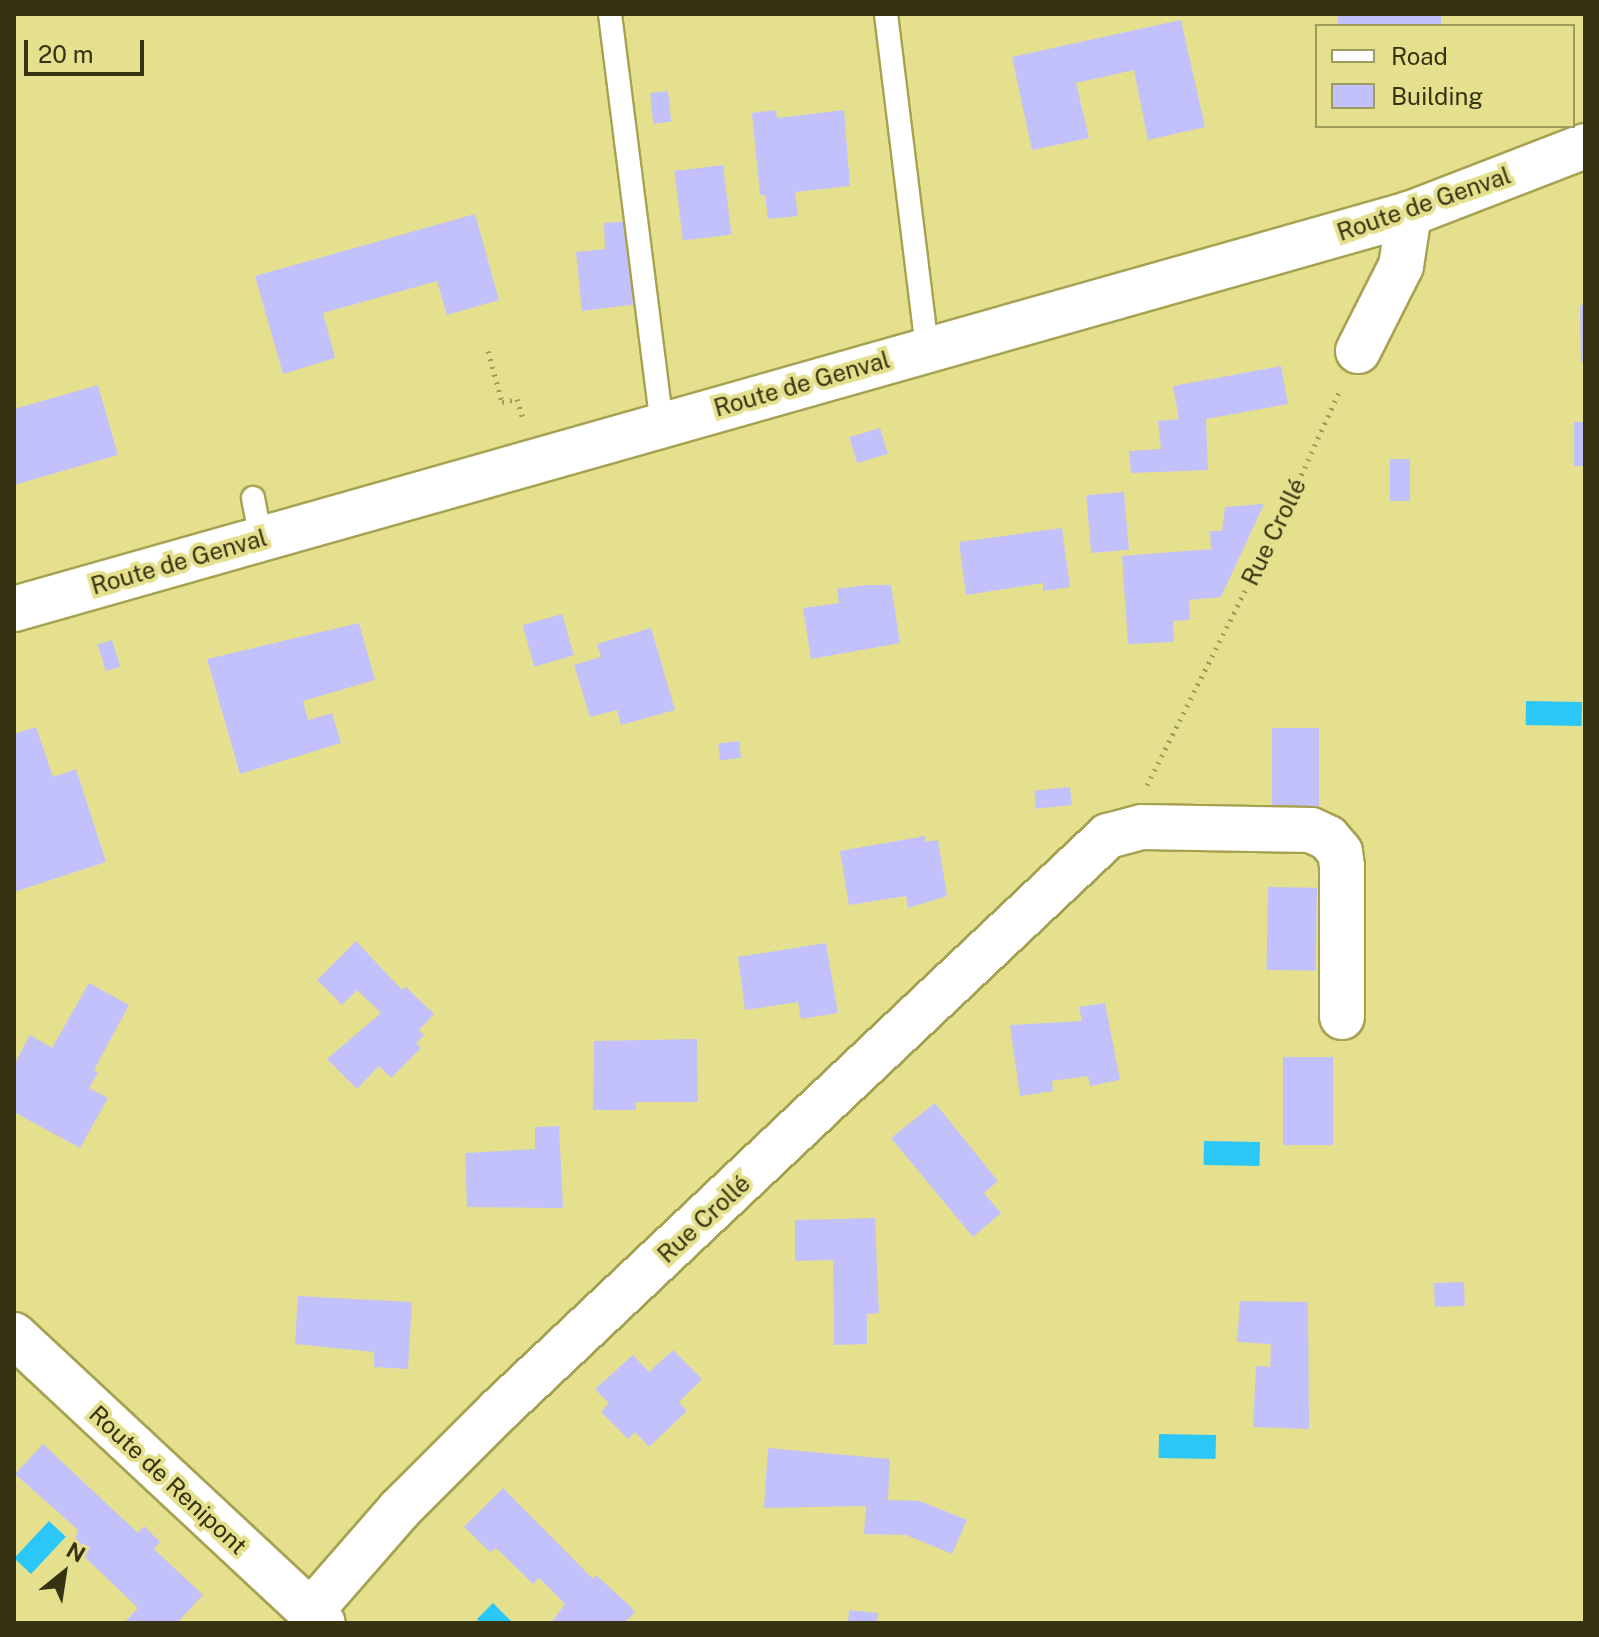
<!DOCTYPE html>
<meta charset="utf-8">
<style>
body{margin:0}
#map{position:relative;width:1599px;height:1637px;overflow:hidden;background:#e5e08e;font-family:"Public Sans",sans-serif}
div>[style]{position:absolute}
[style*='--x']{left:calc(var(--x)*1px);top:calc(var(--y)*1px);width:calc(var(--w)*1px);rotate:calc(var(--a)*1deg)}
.water>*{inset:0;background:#2bc7f8;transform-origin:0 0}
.building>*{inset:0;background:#c2c1fc;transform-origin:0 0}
.path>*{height:5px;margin-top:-2.5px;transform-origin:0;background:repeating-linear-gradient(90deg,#a09c5d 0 2px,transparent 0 8px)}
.roads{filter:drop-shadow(2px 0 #a7a251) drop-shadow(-2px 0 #a7a251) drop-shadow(0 2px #a7a251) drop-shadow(0 -2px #a7a251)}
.service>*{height:22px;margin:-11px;padding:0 11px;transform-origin:11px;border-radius:11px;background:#fff}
.minor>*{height:44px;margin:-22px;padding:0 22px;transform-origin:22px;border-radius:22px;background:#fff}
.tertiary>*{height:44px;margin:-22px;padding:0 22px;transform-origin:22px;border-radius:22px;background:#fff}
.secondary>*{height:44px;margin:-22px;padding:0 22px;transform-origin:22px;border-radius:22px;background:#fff}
span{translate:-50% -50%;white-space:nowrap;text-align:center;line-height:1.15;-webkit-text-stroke:8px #e5e08e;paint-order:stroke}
.street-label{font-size:24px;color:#353311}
.frame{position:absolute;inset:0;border:16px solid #353311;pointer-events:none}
.legend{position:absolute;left:1315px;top:24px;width:260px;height:104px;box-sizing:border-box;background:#e5e08e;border:2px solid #9f9b5c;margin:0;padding:10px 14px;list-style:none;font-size:24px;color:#353311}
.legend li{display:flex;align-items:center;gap:16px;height:40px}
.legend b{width:40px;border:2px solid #9f9b5c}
.north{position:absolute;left:24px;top:1533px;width:80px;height:80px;-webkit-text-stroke:6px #e5e08e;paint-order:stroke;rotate:30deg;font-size:22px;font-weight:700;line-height:32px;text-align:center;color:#353311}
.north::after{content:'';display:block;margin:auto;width:28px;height:36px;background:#353311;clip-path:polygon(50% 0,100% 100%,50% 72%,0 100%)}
.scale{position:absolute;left:24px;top:40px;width:120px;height:36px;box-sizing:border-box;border:4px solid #353311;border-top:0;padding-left:10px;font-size:24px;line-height:28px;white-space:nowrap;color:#353311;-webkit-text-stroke:6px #e5e08e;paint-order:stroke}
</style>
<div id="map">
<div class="water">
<i style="left:1526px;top:701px;width:56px;height:24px;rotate:1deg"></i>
<i style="left:1204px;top:1141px;width:56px;height:24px;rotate:1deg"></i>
<i style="left:1159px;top:1434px;width:57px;height:24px;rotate:1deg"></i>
<i style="left:49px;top:1521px;width:23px;height:51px;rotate:43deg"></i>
<i style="clip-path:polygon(493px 1603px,513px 1623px,481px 1623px,477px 1619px)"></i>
</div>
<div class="building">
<i style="left:1338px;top:14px;width:103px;height:12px"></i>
<i style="clip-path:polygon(1181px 20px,1205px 127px,1148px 140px,1134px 70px,1076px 83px,1089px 138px,1032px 150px,1012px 57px)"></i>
<i style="left:668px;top:91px;width:31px;height:18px;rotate:84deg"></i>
<i style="clip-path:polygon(776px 110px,777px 118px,844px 110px,850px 186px,795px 192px,798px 216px,768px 219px,765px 195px,760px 195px,752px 113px)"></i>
<i style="left:723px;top:165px;width:70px;height:49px;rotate:83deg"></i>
<i style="clip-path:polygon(475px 214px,499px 300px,447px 315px,437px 281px,323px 313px,335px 358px,283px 374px,255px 276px)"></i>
<i style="clip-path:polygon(630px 221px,639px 304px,582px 311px,576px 252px,605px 249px,604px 223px)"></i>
<i style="clip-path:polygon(1580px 305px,1585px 305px,1585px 362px,1581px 362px)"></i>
<i style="clip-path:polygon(1281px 366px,1288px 404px,1206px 419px,1208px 470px,1131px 473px,1129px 451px,1161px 449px,1158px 421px,1179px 419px,1173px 386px)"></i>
<i style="clip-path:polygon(98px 385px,118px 455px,14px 485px,14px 409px)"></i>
<i style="left:1585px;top:422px;width:44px;height:11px;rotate:90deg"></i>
<i style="left:880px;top:428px;width:27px;height:32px;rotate:73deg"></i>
<i style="left:1390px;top:459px;width:20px;height:42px"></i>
<i style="left:1124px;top:492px;width:58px;height:38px;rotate:85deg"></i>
<i style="clip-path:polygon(1264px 504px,1221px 597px,1189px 600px,1190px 620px,1173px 621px,1174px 642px,1128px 644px,1122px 556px,1211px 549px,1210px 531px,1222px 531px,1225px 507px)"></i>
<i style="clip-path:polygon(1062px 528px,1070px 587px,1043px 591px,1043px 583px,966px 595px,959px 542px)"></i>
<i style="clip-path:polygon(865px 585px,891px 585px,900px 643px,811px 659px,803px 608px,839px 603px,837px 589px)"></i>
<i style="left:562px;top:614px;width:43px;height:41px;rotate:74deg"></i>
<i style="clip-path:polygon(359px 623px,375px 680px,303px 701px,308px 720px,332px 713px,341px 743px,240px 774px,207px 659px)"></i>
<i style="clip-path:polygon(651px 628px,675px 710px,621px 725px,617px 710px,590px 717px,574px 665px,601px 657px,597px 644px)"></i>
<i style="left:112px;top:640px;width:28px;height:15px;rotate:73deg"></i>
<i style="clip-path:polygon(36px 727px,53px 777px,76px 769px,106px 862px,14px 892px,14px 734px)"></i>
<i style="left:1272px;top:728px;width:47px;height:83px"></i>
<i style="left:739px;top:741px;width:17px;height:21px;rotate:83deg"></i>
<i style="left:1070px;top:787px;width:18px;height:36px;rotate:84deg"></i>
<i style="clip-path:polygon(925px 836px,925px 842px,938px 840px,947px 896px,908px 908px,906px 896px,849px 905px,840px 851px)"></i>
<i style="left:1268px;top:887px;width:49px;height:83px;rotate:1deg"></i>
<i style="clip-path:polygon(356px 941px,402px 990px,406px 987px,434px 1014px,419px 1030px,424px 1035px,416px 1043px,421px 1048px,391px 1078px,379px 1066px,357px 1089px,327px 1059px,381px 1013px,357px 990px,342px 1005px,317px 980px)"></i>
<i style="clip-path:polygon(826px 943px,838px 1013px,801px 1019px,798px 1002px,745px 1010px,738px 957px)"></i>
<i style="clip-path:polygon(89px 983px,129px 1005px,94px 1070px,98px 1073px,89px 1088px,108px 1098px,80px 1148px,14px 1112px,14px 1065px,30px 1035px,52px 1048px)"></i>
<i style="clip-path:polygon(1105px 1003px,1120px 1080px,1090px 1086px,1088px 1076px,1052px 1081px,1053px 1091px,1020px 1096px,1010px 1025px,1082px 1021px,1079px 1007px)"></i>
<i style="clip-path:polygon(697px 1039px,698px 1102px,635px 1102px,636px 1110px,593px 1110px,594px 1041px)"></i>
<i style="left:1283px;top:1057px;width:50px;height:88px"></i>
<i style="clip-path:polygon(935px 1103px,998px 1181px,984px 1193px,1001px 1213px,973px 1237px,891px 1138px)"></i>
<i style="clip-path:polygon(559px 1126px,563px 1208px,467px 1207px,465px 1153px,535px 1149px,535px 1127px)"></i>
<i style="clip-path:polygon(875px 1218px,879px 1313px,867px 1314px,867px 1344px,834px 1345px,833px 1260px,795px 1261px,795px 1220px)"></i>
<i style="left:1464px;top:1282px;width:24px;height:30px;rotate:88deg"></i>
<i style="clip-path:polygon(298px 1296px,412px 1302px,408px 1369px,374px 1367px,374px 1352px,295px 1344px)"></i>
<i style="clip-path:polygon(1240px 1301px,1308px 1302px,1309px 1429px,1253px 1427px,1256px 1366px,1270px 1367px,1271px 1344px,1237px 1342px)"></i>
<i style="clip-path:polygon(673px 1350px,702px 1379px,679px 1402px,687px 1411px,649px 1447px,635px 1432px,628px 1439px,601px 1412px,609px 1403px,595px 1389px,633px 1355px,649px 1372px)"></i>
<i style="clip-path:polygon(43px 1444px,138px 1533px,144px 1526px,160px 1542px,154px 1549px,203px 1595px,177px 1623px,124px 1623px,138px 1608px,73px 1546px,78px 1530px,15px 1474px)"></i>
<i style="clip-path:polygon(768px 1448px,890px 1459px,888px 1500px,920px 1501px,967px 1520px,952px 1554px,906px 1535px,864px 1534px,866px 1506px,764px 1508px)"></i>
<i style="clip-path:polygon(503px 1488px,593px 1579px,596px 1575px,631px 1607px,635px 1612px,624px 1623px,551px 1623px,565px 1604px,539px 1578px,533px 1584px,496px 1548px,490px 1552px,464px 1527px)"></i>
<i style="clip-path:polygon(849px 1610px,878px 1613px,877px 1623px,848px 1623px)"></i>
</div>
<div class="path">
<i style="--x:488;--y:351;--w:53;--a:74.6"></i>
<i style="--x:502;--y:402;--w:15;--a:-11"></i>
<i style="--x:517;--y:399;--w:24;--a:73"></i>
<i style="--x:1147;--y:785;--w:290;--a:-63.2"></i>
<i style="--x:1278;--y:526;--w:152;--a:-65.5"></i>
</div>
<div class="roads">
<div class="service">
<i style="--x:610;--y:14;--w:414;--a:82.8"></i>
<i style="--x:886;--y:14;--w:337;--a:83"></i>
<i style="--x:253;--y:498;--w:42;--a:79"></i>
</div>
<div class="minor">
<i style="--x:1358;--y:351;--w:95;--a:-63.2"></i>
<i style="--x:1401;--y:266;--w:53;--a:-81.3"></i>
<i style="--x:311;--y:1611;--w:135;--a:-48.9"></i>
<i style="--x:400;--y:1509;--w:140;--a:-45"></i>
<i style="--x:499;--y:1410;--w:837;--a:-43.31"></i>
<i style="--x:1108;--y:836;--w:35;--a:-15"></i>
<i style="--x:1142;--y:827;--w:169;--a:1"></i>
<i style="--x:1311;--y:830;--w:19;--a:25"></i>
<i style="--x:1328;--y:838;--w:18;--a:49"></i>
<i style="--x:1340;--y:852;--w:15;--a:82"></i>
<i style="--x:1342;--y:867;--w:150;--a:90"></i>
</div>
<div class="tertiary">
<i style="--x:14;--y:1335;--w:422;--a:43"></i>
</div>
<div class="secondary">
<i style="--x:14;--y:609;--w:1450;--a:-15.81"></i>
<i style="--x:1409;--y:214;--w:189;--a:-21.1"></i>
</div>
</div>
<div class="street-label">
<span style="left:1424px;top:204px;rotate:-19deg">Route de Genval</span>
<span style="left:802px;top:384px;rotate:-16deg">Route de Genval</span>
<span style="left:1274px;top:532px;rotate:-64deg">Rue Crollé</span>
<span style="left:179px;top:562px;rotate:-16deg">Route de Genval</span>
<span style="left:704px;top:1219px;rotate:-43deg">Rue Crollé</span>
<span style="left:168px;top:1480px;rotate:43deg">Route de Renipont</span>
</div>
<div class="frame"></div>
<ul class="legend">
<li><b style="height:10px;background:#fff"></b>Road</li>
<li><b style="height:22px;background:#c2c1fc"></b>Building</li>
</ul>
<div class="north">N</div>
<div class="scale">20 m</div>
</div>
